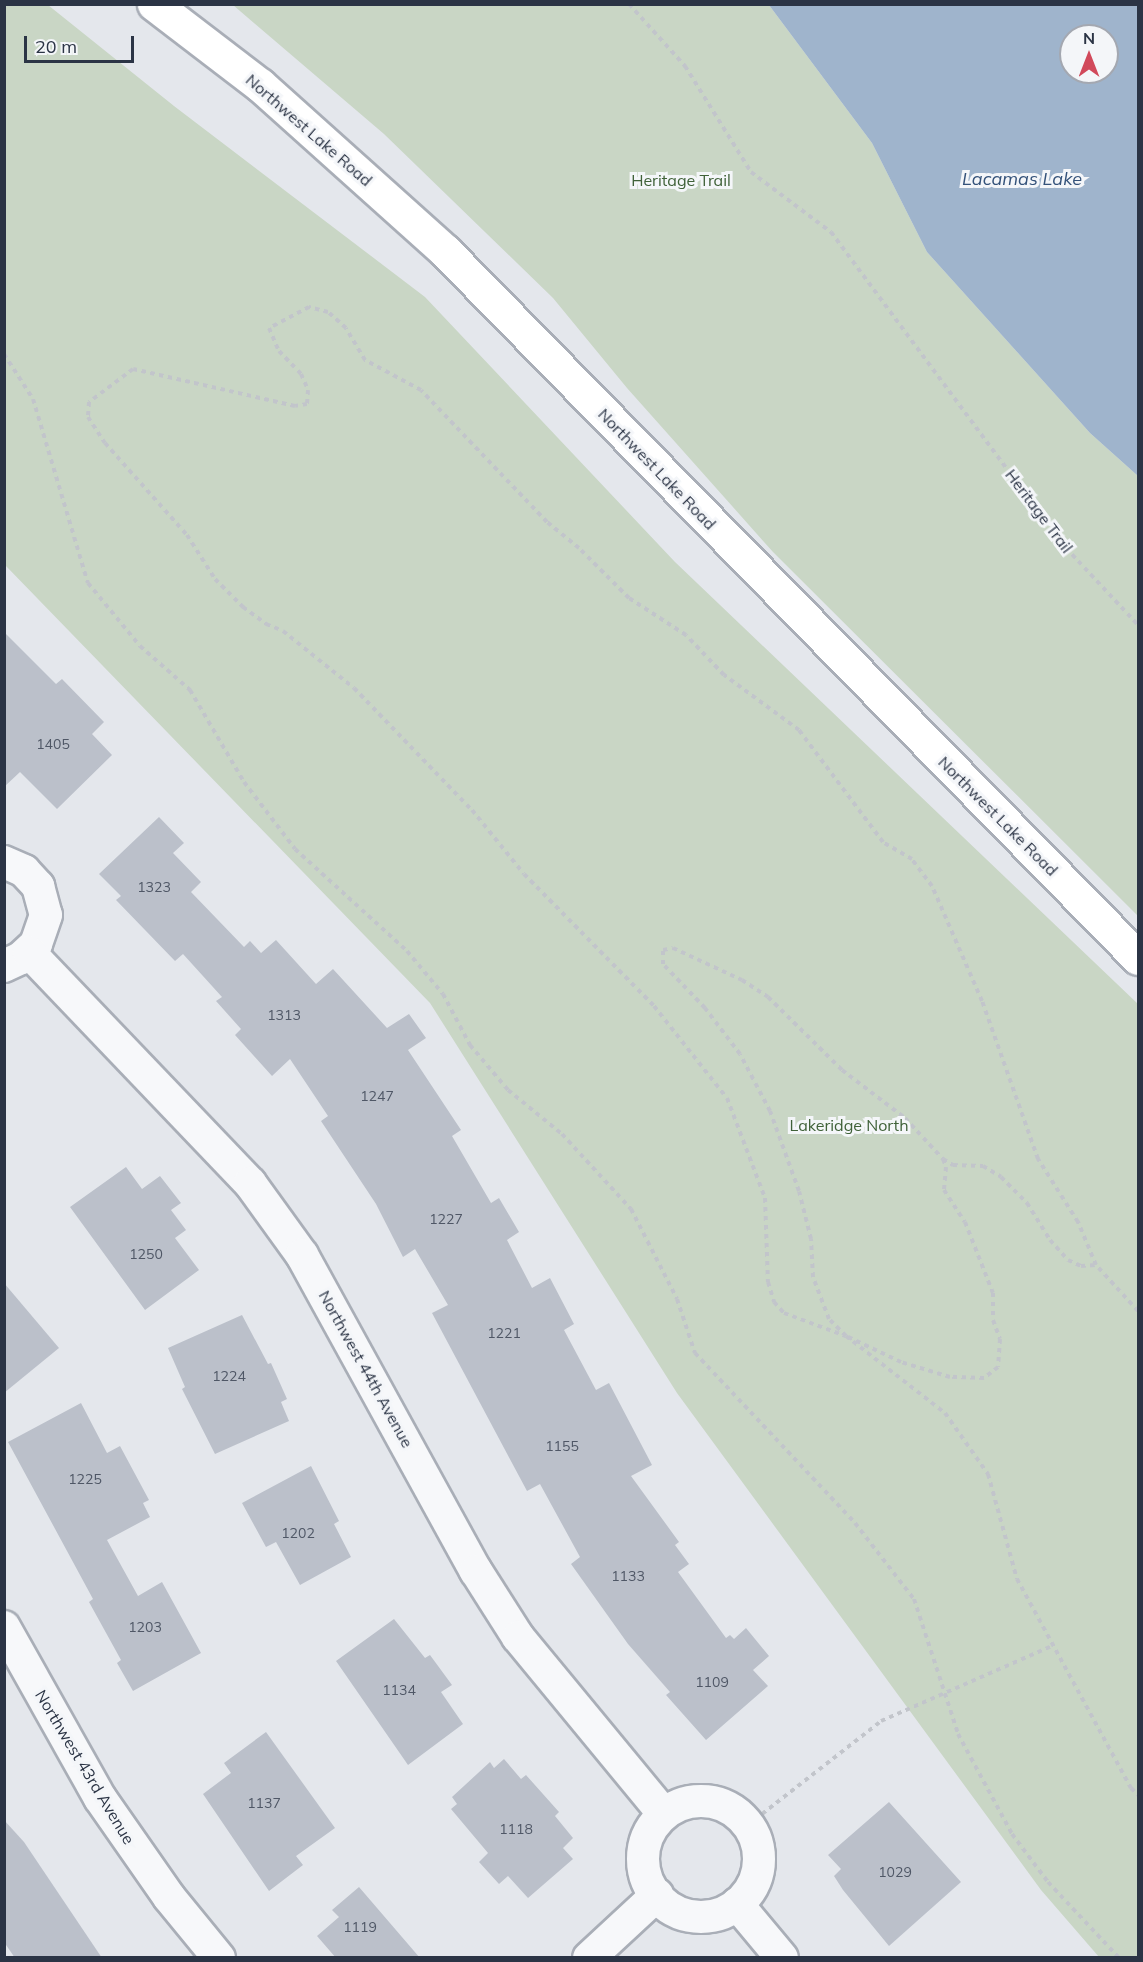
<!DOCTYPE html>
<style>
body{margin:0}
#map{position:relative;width:1143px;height:1962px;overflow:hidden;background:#e4e7ec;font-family:Mulish,sans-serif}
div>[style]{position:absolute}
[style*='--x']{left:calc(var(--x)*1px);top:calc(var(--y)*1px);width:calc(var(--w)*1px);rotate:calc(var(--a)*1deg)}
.green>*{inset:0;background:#c9d6c5}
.water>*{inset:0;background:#9fb4cc}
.building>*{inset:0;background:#bbc0ca}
.path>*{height:4px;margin-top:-2px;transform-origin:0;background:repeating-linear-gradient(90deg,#c2c5cb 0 4.5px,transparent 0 9px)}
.roads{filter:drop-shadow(2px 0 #a9aeb7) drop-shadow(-2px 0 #a9aeb7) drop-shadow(0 2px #a9aeb7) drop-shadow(0 -2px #a9aeb7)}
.minor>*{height:32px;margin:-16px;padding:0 16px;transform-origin:16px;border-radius:16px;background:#f7f8fa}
.minor>.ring{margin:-16px;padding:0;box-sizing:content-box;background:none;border:32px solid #f7f8fa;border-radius:50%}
.secondary>*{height:33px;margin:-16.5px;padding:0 16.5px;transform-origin:16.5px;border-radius:16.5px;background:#fff}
span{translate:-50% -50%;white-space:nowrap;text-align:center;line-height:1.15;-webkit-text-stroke:6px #f4f6f9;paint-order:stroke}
.number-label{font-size:14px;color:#4f5766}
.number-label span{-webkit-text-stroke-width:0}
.street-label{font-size:16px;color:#2b3445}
.park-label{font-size:16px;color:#3f6138}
.water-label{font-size:18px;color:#34527a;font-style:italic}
.frame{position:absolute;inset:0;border:6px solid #2b3445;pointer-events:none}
.north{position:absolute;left:1059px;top:24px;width:60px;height:60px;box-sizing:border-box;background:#f4f6f9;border:2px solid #a4a8b1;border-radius:50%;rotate:0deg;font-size:16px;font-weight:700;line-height:24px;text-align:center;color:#2b3445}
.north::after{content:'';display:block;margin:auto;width:21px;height:27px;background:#d1495b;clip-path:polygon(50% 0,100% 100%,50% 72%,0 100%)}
.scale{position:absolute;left:24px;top:36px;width:110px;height:27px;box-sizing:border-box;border:3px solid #2b3445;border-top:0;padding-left:8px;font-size:18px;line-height:21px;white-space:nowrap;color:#2b3445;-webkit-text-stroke:4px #f4f6f9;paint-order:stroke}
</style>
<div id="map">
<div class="green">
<i style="clip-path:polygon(5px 4px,48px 5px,174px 106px,425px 297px,675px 562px,1138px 1004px,1138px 1957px,1099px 1957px,1041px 1890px,677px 1393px,430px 1003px,5px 565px)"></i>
<i style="clip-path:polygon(233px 5px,769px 5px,872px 143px,927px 252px,1090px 433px,1138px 476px,1138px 916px,773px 552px,627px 388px,553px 298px,384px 134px)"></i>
</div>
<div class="water">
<i style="clip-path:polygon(evenodd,769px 5px,1138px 5px,1138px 476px,1090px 433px,927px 252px,872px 143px,769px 5px,1071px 36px,1107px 36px,1107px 72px,1071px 72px,1071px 36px)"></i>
</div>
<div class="building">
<i style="clip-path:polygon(4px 632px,56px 684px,62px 679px,104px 722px,92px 734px,112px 755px,57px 809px,20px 772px,4px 787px)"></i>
<i style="clip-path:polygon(159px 817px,184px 843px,173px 853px,201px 882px,191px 892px,244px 947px,250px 941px,261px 953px,276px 940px,316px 984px,333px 969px,387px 1028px,409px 1014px,426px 1038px,408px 1050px,461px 1130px,452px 1136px,491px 1203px,499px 1198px,519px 1232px,507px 1240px,532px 1288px,550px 1278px,574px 1324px,564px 1330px,596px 1390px,609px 1383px,652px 1465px,631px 1476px,679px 1542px,675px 1545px,689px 1564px,678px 1572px,726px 1638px,730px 1635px,734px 1639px,746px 1628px,769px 1656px,753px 1670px,768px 1686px,706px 1740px,666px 1695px,670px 1692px,628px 1644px,571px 1564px,580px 1557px,540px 1484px,527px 1491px,432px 1313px,448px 1305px,415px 1249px,403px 1257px,376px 1204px,321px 1121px,328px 1116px,290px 1059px,272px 1076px,235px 1035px,241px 1029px,216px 1001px,222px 997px,183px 954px,175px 961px,116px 900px,121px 896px,99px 874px)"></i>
<i style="clip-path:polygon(126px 1167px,142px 1189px,160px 1176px,181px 1203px,171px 1210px,186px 1230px,175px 1238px,199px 1270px,145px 1310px,70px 1207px)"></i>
<i style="clip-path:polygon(4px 1283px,59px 1348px,4px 1393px)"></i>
<i style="clip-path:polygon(242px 1315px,268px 1364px,271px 1363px,287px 1399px,281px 1402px,289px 1421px,215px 1454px,182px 1389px,185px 1387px,168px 1348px)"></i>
<i style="clip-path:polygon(81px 1403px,107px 1453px,120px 1446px,149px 1500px,143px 1503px,150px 1517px,107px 1540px,138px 1596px,162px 1582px,201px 1653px,133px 1691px,117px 1663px,121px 1660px,89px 1602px,93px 1599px,8px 1442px)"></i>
<i style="clip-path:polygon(311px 1466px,339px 1521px,334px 1524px,351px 1557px,300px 1585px,276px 1542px,266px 1547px,242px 1503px)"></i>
<i style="clip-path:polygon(394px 1619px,425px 1658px,430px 1655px,452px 1685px,441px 1692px,463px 1724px,408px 1765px,336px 1661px)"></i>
<i style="clip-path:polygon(266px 1732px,335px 1828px,296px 1856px,303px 1865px,269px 1891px,203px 1794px,231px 1773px,224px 1763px)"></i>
<i style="clip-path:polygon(504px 1759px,521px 1779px,526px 1775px,559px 1812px,555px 1816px,573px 1838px,563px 1848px,573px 1859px,528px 1898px,508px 1876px,499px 1884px,479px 1862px,488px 1853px,451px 1809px,457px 1804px,452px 1797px,490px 1762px,494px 1768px)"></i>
<i style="clip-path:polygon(889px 1802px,961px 1882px,889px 1946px,843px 1890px,834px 1876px,841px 1869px,828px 1855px)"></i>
<i style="clip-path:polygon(4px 1820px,24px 1842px,102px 1958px,15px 1958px,4px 1942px)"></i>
<i style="clip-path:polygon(359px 1887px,420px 1958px,336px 1958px,317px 1936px,339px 1917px,332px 1910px)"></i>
</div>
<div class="path">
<i style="--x:629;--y:4;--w:84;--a:47.9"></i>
<i style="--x:685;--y:66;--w:125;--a:58.1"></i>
<i style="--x:751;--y:172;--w:100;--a:36.9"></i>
<i style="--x:831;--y:232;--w:394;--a:53.4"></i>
<i style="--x:1066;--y:548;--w:105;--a:46.9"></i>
<i style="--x:4;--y:354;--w:54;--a:57.2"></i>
<i style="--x:33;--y:399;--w:192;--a:73.4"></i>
<i style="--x:88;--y:583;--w:82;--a:50.5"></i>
<i style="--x:140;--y:646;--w:67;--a:41.3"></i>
<i style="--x:190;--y:690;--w:107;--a:59.6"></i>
<i style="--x:244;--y:782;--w:84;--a:52.7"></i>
<i style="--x:295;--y:849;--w:151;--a:42.3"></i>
<i style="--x:407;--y:951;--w:56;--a:50.1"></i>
<i style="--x:443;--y:994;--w:58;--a:62.1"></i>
<i style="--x:470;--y:1045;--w:59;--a:49.8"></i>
<i style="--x:508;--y:1090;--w:70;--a:39.2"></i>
<i style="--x:562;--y:1134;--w:102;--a:47.4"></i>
<i style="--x:631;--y:1209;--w:101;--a:62.9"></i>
<i style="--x:677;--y:1299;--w:57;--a:71.6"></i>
<i style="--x:695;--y:1353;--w:233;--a:46.7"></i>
<i style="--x:855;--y:1523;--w:96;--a:52.2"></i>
<i style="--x:914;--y:1599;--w:142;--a:71.9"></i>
<i style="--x:958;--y:1734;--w:114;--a:61.6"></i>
<i style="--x:1012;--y:1834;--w:60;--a:53.1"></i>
<i style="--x:1048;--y:1882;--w:104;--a:46.9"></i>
<i style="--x:673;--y:948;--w:76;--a:24.9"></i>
<i style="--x:742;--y:980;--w:31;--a:33"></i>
<i style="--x:768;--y:997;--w:104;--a:44.6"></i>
<i style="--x:842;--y:1070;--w:79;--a:37.3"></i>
<i style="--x:905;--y:1118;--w:56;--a:47.2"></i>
<i style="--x:943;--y:1159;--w:9;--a:69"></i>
<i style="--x:946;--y:1167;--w:23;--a:95"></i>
<i style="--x:944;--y:1190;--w:38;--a:57"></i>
<i style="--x:965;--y:1222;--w:76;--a:68.5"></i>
<i style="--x:993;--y:1293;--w:27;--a:90"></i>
<i style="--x:993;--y:1320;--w:20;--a:70"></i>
<i style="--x:1000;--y:1339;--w:28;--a:94"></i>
<i style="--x:998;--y:1367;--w:18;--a:142"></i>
<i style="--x:984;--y:1378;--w:34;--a:-178"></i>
<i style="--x:950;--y:1377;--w:51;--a:-163"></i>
<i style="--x:901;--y:1362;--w:61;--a:-154.7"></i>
<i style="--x:846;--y:1336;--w:24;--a:-135"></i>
<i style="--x:829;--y:1319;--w:45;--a:-110.9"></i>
<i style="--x:813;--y:1277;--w:38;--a:-93"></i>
<i style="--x:811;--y:1239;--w:49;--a:-104"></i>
<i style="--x:799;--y:1191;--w:85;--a:-109.9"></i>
<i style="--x:770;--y:1111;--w:64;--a:-117.8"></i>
<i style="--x:740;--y:1054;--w:58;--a:-127.3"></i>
<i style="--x:705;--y:1008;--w:61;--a:-133.7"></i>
<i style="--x:663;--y:964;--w:14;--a:-90"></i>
<i style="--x:663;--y:950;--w:10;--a:-11"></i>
<i style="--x:943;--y:1159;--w:12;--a:31"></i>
<i style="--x:953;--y:1165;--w:30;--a:2"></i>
<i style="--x:983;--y:1166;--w:21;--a:31"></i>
<i style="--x:1001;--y:1177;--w:37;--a:45"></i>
<i style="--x:1027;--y:1203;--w:44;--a:58.1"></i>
<i style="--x:1050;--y:1240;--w:27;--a:48"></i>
<i style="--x:1068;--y:1260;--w:14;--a:25"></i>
<i style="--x:1081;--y:1266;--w:15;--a:-4"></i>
<i style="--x:1138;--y:1311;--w:62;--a:-132.4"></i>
<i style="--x:1096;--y:1265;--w:47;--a:-112.7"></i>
<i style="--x:1078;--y:1222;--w:75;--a:-122.4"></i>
<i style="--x:1038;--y:1159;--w:168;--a:-109.5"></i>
<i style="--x:982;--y:1001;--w:125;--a:-113.5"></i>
<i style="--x:932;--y:886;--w:34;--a:-127"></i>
<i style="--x:912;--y:859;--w:34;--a:-150"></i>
<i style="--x:883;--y:842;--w:140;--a:-126.9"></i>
<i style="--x:799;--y:730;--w:93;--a:-143.7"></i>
<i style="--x:724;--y:675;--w:55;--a:-133.5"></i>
<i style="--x:686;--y:635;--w:68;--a:-147"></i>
<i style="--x:629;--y:598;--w:71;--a:-135"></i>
<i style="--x:579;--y:548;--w:41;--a:-140.9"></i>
<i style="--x:547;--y:522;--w:182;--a:-133.7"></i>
<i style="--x:421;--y:390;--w:64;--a:-151.8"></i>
<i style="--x:365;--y:360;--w:37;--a:-121"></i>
<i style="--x:346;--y:328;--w:24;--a:-138"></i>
<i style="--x:328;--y:312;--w:20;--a:-165"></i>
<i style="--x:309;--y:307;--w:45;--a:152.3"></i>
<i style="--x:269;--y:328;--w:25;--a:67"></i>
<i style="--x:279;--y:351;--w:32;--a:46"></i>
<i style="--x:301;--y:374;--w:17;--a:66"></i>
<i style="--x:308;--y:390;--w:14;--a:94"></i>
<i style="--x:307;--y:404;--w:12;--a:171"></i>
<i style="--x:295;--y:406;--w:166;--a:-167.1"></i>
<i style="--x:133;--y:369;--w:55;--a:143.1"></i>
<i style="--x:89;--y:402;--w:15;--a:94"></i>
<i style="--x:88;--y:417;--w:31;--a:57"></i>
<i style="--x:105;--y:443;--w:123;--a:48.3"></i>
<i style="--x:187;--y:535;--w:52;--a:57.5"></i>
<i style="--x:215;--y:579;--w:40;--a:45"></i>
<i style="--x:243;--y:607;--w:29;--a:36"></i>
<i style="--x:266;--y:624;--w:18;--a:22"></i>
<i style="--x:283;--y:631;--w:91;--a:38.8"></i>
<i style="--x:354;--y:688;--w:170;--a:46"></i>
<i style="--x:472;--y:810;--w:82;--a:50.9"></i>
<i style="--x:524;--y:874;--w:185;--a:45.4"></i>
<i style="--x:654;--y:1006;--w:117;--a:51.6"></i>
<i style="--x:727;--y:1098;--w:107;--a:69.2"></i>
<i style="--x:765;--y:1198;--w:84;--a:88"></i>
<i style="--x:768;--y:1282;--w:21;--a:73"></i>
<i style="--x:774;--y:1302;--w:15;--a:48"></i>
<i style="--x:784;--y:1313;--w:66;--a:20.4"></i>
<i style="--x:846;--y:1336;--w:125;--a:37.9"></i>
<i style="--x:945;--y:1413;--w:75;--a:54.8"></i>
<i style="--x:988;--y:1474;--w:109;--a:74.6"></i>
<i style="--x:1017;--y:1579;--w:238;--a:61.4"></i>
<i style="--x:1131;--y:1788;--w:10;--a:45"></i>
<i style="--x:748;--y:1825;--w:169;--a:-38"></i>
<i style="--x:881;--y:1721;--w:189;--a:-23.7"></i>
</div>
<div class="roads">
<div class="minor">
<i style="--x:4;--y:862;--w:22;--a:24"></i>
<i style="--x:24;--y:871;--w:21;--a:47"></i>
<i style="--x:38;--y:886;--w:30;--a:75"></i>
<i style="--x:46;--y:915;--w:31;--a:109"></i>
<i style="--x:36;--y:944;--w:21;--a:137"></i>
<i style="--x:21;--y:958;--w:19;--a:155"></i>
<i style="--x:29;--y:952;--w:320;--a:46.3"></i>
<i style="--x:250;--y:1183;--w:89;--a:54.2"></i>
<i style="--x:302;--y:1255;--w:361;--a:61.2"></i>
<i style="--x:476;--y:1571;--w:78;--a:57.5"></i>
<i style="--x:518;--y:1637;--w:229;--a:50.5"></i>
<i style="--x:4;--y:1627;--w:196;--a:60.7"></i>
<i style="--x:100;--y:1798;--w:121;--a:55.1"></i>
<i style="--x:169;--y:1897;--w:79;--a:50.7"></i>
<i class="ring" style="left:643px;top:1801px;width:84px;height:84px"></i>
<i style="--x:737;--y:1904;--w:70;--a:50.2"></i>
<i style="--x:589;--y:1958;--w:93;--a:-42.8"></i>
</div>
<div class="secondary">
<i style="--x:154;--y:4;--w:133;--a:37.4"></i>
<i style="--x:260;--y:85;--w:249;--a:41.9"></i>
<i style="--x:445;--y:251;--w:990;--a:45.57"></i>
</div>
</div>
<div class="number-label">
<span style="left:53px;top:744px">1405</span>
<span style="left:154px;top:887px">1323</span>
<span style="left:284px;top:1015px">1313</span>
<span style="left:377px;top:1096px">1247</span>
<span style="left:446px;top:1219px">1227</span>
<span style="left:146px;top:1254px">1250</span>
<span style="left:504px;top:1333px">1221</span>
<span style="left:229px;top:1376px">1224</span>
<span style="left:562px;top:1446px">1155</span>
<span style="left:85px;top:1479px">1225</span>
<span style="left:298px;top:1533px">1202</span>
<span style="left:628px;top:1576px">1133</span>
<span style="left:145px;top:1627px">1203</span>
<span style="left:712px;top:1682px">1109</span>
<span style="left:399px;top:1690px">1134</span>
<span style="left:264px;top:1803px">1137</span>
<span style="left:516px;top:1829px">1118</span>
<span style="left:895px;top:1872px">1029</span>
<span style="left:360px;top:1927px">1119</span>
</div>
<div class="street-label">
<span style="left:309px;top:130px;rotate:41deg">Northwest Lake Road</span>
<span style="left:657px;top:469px;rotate:46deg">Northwest Lake Road</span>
<span style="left:1039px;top:511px;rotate:53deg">Heritage Trail</span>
<span style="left:998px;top:816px;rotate:45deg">Northwest Lake Road</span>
<span style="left:366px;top:1369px;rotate:61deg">Northwest 44th Avenue</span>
<span style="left:85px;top:1767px;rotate:59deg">Northwest 43rd Avenue</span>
</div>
<div class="park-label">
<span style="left:681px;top:180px">Heritage Trail</span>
<span style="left:849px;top:1125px">Lakeridge North</span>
</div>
<div class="water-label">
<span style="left:1022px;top:179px">Lacamas Lake</span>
</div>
<div class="frame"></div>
<div class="north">N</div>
<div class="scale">20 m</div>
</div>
